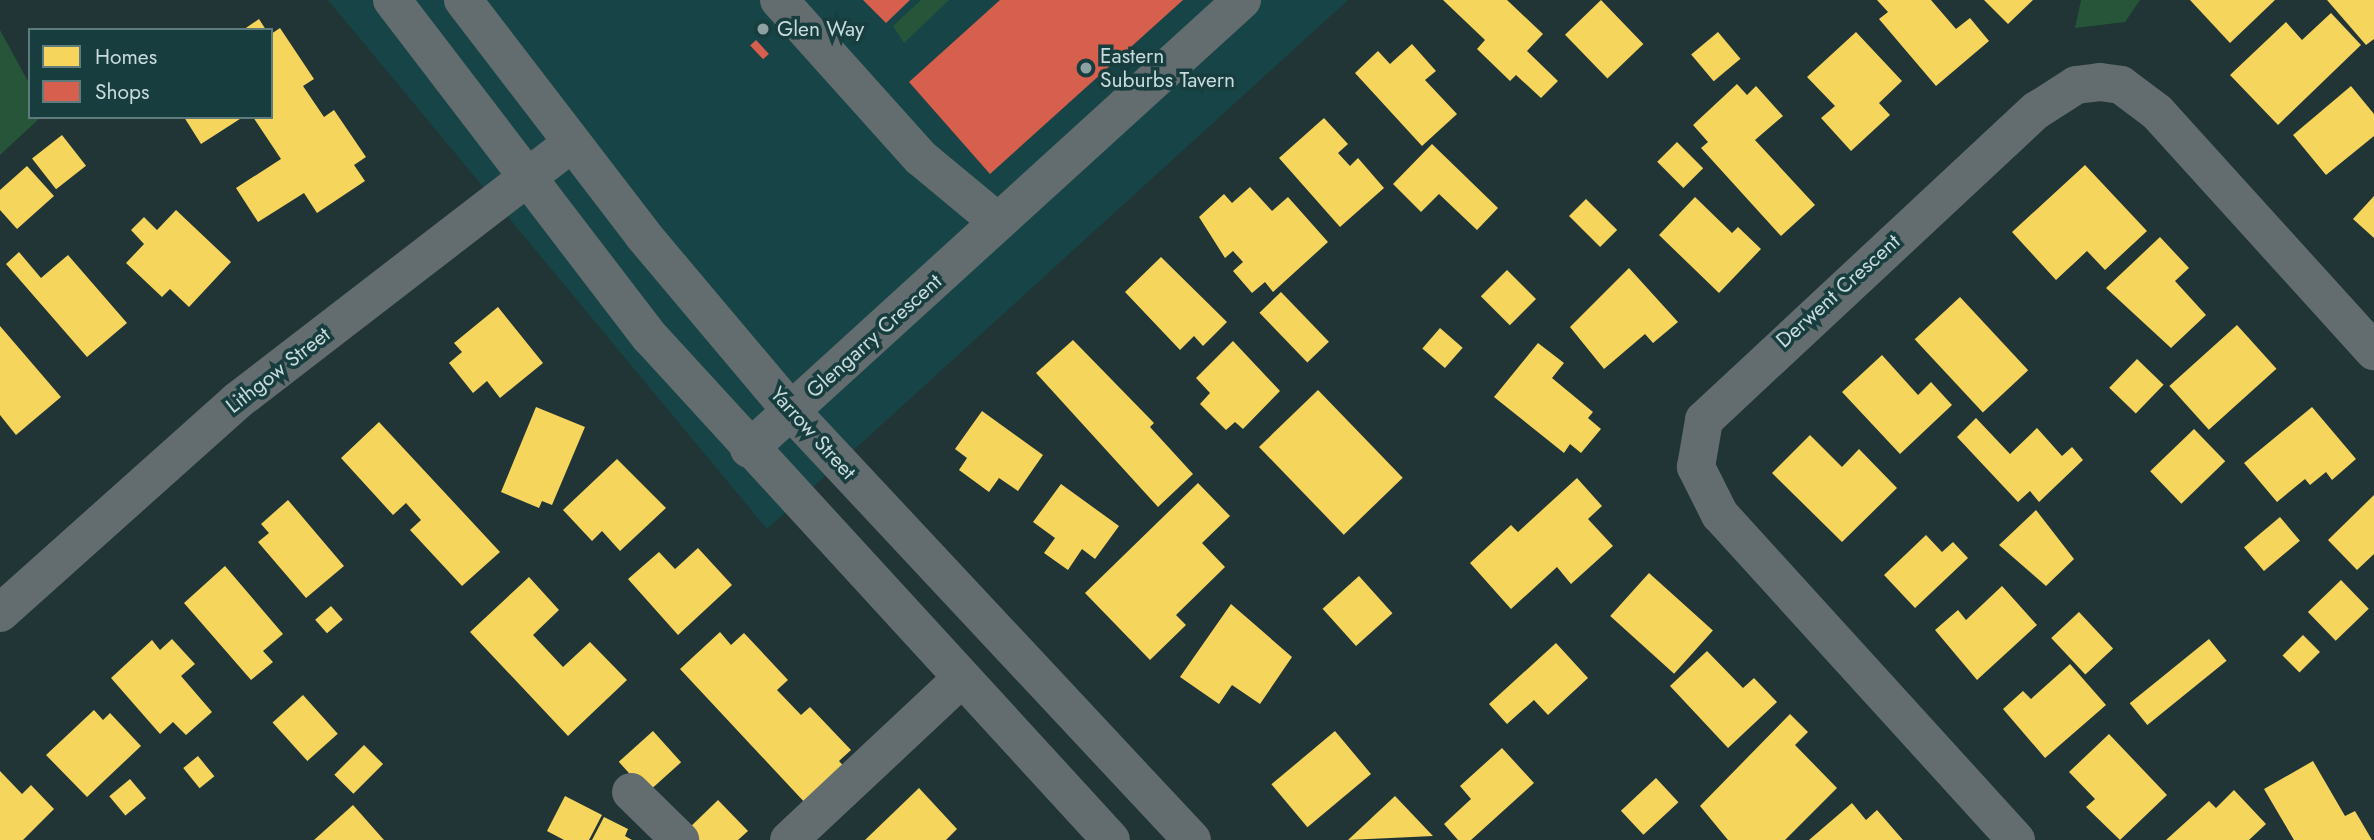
<!DOCTYPE html>
<style>
body{margin:0}
#map{position:relative;width:2374px;height:840px;overflow:hidden;background:#213536;font-family:Jost,sans-serif}
div>[style]{position:absolute}
[style*='--x']{left:calc(var(--x)*1px);top:calc(var(--y)*1px);width:calc(var(--w)*1px);rotate:calc(var(--a)*1deg)}
.built>*{inset:0;background:#174446}
.green>*{inset:0;background:#26553a}
.homes>*{inset:0;background:#f6d55c;transform-origin:0 0}
.shops>*{inset:0;background:#d6604d;transform-origin:0 0}
.minor>*{height:38px;margin:-19px;padding:0 19px;transform-origin:19px;border-radius:19px;background:#636c6e}
.dots>*{width:19px;height:19px;translate:-50% -50%;box-sizing:border-box;border:4px solid #183d3f;border-radius:50%}
span{translate:-50% -50%;white-space:nowrap;text-align:center;line-height:1.15;-webkit-text-stroke:7px #183d3f;paint-order:stroke}
.poi-label{font-size:21px;color:#c8dbdc}
.left{translate:0 -50%;text-align:left}
.street-label{font-size:21px;color:#c8dbdc}
.legend{position:absolute;left:28px;top:28px;width:245px;height:91px;box-sizing:border-box;background:#183d3f;border:2px solid #5e7c7e;margin:0;padding:9px 12px;list-style:none;font-size:21px;color:#c8dbdc}
.legend li{display:flex;align-items:center;gap:14px;height:35px}
.legend b{width:35px;border:2px solid #5e7c7e}
</style>
<div id="map">
<div class="built">
<i style="clip-path:polygon(328px 0,1348px 0,767px 529px)"></i>
</div>
<div class="green">
<i style="clip-path:polygon(921px 0,949px 0,904px 43px,893px 26px)"></i>
<i style="clip-path:polygon(2081px 0,2140px 0,2125px 22px,2075px 28px)"></i>
<i style="clip-path:polygon(0 30px,30px 85px,30px 117px,41px 117px,0 155px)"></i>
</div>
<div class="homes">
<i style="clip-path:polygon(1443px 0,1507px 0,1543px 34px,1527px 51px,1558px 81px,1541px 98px,1516px 75px,1510px 81px,1477px 49px,1485px 40px)"></i>
<i style="left:1601px;top:0;width:61px;height:50px;rotate:46deg"></i>
<i style="clip-path:polygon(1877px 0,1931px 0,1956px 29px,1970px 18px,1989px 41px,1936px 86px,1879px 19px,1888px 12px)"></i>
<i style="clip-path:polygon(1984px 0,2033px 0,2008px 24px)"></i>
<i style="clip-path:polygon(2190px 0,2275px 0,2230px 43px)"></i>
<i style="clip-path:polygon(2327px 0,2374px 0,2374px 39px,2366px 45px)"></i>
<i style="clip-path:polygon(2331px 13px,2361px 45px,2278px 125px,2230px 75px,2286px 22px,2302px 40px)"></i>
<i style="clip-path:polygon(259px 19px,266px 30px,243px 30px)"></i>
<i style="clip-path:polygon(280px 28px,314px 79px,303px 86px,324px 117px,334px 110px,366px 157px,354px 165px,365px 181px,317px 213px,304px 193px,258px 222px,236px 188px,281px 159px,253px 117px,271px 117px,271px 34px)"></i>
<i style="left:1718px;top:32px;width:35px;height:35px;rotate:50deg"></i>
<i style="clip-path:polygon(1856px 32px,1902px 81px,1879px 103px,1890px 115px,1851px 151px,1821px 118px,1835px 106px,1807px 77px)"></i>
<i style="clip-path:polygon(1412px 44px,1436px 71px,1425px 80px,1457px 114px,1422px 146px,1355px 73px,1378px 51px,1390px 64px)"></i>
<i style="clip-path:polygon(1737px 84px,1747px 95px,1756px 86px,1783px 116px,1755px 140px,1815px 205px,1781px 236px,1701px 148px,1708px 142px,1693px 125px)"></i>
<i style="clip-path:polygon(2351px 86px,2374px 114px,2374px 136px,2326px 175px,2293px 135px)"></i>
<i style="clip-path:polygon(184px 117px,243px 117px,201px 144px)"></i>
<i style="clip-path:polygon(1324px 118px,1348px 144px,1338px 153px,1350px 166px,1358px 158px,1384px 188px,1340px 227px,1279px 158px)"></i>
<i style="left:62px;top:135px;width:39px;height:38px;rotate:52deg"></i>
<i style="left:1677px;top:142px;width:37px;height:28px;rotate:45deg"></i>
<i style="clip-path:polygon(1432px 144px,1498px 208px,1477px 230px,1439px 194px,1421px 212px,1393px 184px)"></i>
<i style="clip-path:polygon(2085px 165px,2147px 231px,2105px 270px,2087px 251px,2056px 280px,2012px 232px)"></i>
<i style="clip-path:polygon(27px 166px,54px 196px,17px 229px,0 210px,0 190px)"></i>
<i style="clip-path:polygon(1250px 187px,1272px 211px,1288px 197px,1328px 242px,1273px 292px,1265px 282px,1252px 293px,1233px 271px,1243px 262px,1233px 251px,1225px 258px,1199px 217px,1224px 194px,1232px 203px)"></i>
<i style="clip-path:polygon(2374px 196px,2374px 238px,2353px 219px)"></i>
<i style="clip-path:polygon(1695px 197px,1732px 233px,1738px 227px,1761px 249px,1719px 293px,1659px 235px)"></i>
<i style="left:1586px;top:199px;width:44px;height:24px;rotate:45deg"></i>
<i style="clip-path:polygon(176px 210px,231px 262px,189px 307px,170px 289px,162px 297px,126px 263px,144px 244px,131px 230px,144px 217px,157px 230px)"></i>
<i style="clip-path:polygon(2160px 237px,2189px 268px,2175px 281px,2206px 315px,2171px 348px,2106px 288px)"></i>
<i style="clip-path:polygon(19px 252px,41px 278px,68px 255px,127px 323px,87px 357px,6px 264px)"></i>
<i style="clip-path:polygon(1161px 257px,1227px 322px,1203px 346px,1194px 336px,1180px 350px,1125px 292px)"></i>
<i style="clip-path:polygon(1629px 268px,1678px 322px,1653px 343px,1645px 334px,1604px 369px,1570px 327px)"></i>
<i style="left:1507px;top:270px;width:41px;height:37px;rotate:45deg"></i>
<i style="left:1281px;top:292px;width:69px;height:30px;rotate:46deg"></i>
<i style="left:1960px;top:297px;width:100px;height:62px;rotate:47deg"></i>
<i style="clip-path:polygon(498px 307px,543px 363px,500px 398px,487px 381px,473px 393px,449px 363px,462px 352px,454px 343px)"></i>
<i style="left:2237px;top:325px;width:59px;height:91px;rotate:48deg"></i>
<i style="clip-path:polygon(0 326px,61px 397px,16px 435px,0 415px)"></i>
<i style="left:1440px;top:328px;width:30px;height:27px;rotate:41deg"></i>
<i style="clip-path:polygon(1073px 340px,1154px 423px,1150px 427px,1193px 474px,1158px 507px,1036px 373px)"></i>
<i style="clip-path:polygon(1233px 341px,1280px 391px,1243px 429px,1235px 422px,1226px 430px,1200px 404px,1210px 393px,1196px 378px)"></i>
<i style="clip-path:polygon(1538px 343px,1564px 363px,1552px 378px,1593px 412px,1588px 418px,1601px 429px,1581px 453px,1570px 444px,1564px 453px,1494px 397px)"></i>
<i style="clip-path:polygon(1882px 355px,1918px 395px,1931px 382px,1952px 405px,1900px 454px,1842px 392px)"></i>
<i style="left:2137px;top:359px;width:37px;height:40px;rotate:44deg"></i>
<i style="left:1318px;top:390px;width:122px;height:82px;rotate:46deg"></i>
<i style="clip-path:polygon(536px 407px,585px 427px,552px 505px,542px 501px,539px 508px,501px 492px)"></i>
<i style="clip-path:polygon(2312px 407px,2356px 459px,2332px 480px,2326px 472px,2310px 485px,2305px 479px,2277px 502px,2244px 463px)"></i>
<i style="clip-path:polygon(982px 411px,1043px 455px,1018px 491px,999px 478px,989px 492px,959px 470px,967px 458px,955px 449px)"></i>
<i style="clip-path:polygon(1976px 418px,2010px 454px,2037px 428px,2062px 456px,2072px 447px,2083px 460px,2039px 502px,2030px 491px,2018px 502px,1957px 437px)"></i>
<i style="clip-path:polygon(379px 422px,500px 552px,462px 586px,410px 530px,421px 520px,406px 503px,393px 515px,341px 458px)"></i>
<i style="left:2194px;top:429px;width:45px;height:61px;rotate:46deg"></i>
<i style="clip-path:polygon(1810px 435px,1842px 467px,1859px 449px,1897px 488px,1842px 542px,1772px 473px)"></i>
<i style="clip-path:polygon(617px 459px,666px 508px,620px 551px,602px 531px,592px 541px,563px 510px)"></i>
<i style="clip-path:polygon(1577px 478px,1602px 506px,1588px 519px,1613px 546px,1571px 584px,1557px 567px,1511px 609px,1470px 563px,1511px 525px,1518px 532px)"></i>
<i style="clip-path:polygon(1198px 483px,1230px 516px,1202px 543px,1225px 567px,1176px 615px,1186px 625px,1150px 660px,1085px 593px)"></i>
<i style="clip-path:polygon(1061px 484px,1119px 526px,1095px 559px,1082px 549px,1068px 570px,1044px 553px,1055px 538px,1033px 522px)"></i>
<i style="clip-path:polygon(2374px 495px,2374px 554px,2357px 570px,2328px 540px)"></i>
<i style="clip-path:polygon(288px 500px,344px 566px,306px 598px,258px 542px,269px 533px,261px 524px)"></i>
<i style="clip-path:polygon(2036px 510px,2074px 559px,2046px 586px,1999px 545px)"></i>
<i style="left:2280px;top:517px;width:31px;height:47px;rotate:50deg"></i>
<i style="clip-path:polygon(1926px 535px,1942px 552px,1953px 542px,1968px 558px,1915px 608px,1884px 575px)"></i>
<i style="clip-path:polygon(698px 548px,732px 585px,678px 635px,628px 579px,659px 552px,675px 569px)"></i>
<i style="clip-path:polygon(225px 566px,283px 634px,263px 651px,273px 662px,251px 680px,184px 603px)"></i>
<i style="left:1649px;top:573px;width:86px;height:58px;rotate:42deg"></i>
<i style="left:1359px;top:576px;width:50px;height:49px;rotate:48deg"></i>
<i style="clip-path:polygon(529px 577px,559px 610px,533px 635px,563px 667px,590px 642px,627px 680px,568px 736px,470px 632px)"></i>
<i style="left:2341px;top:580px;width:40px;height:46px;rotate:46deg"></i>
<i style="clip-path:polygon(2002px 586px,2037px 625px,1977px 680px,1935px 630px,1958px 610px,1966px 620px)"></i>
<i style="clip-path:polygon(1231px 604px,1292px 657px,1260px 704px,1232px 685px,1219px 704px,1180px 677px)"></i>
<i style="left:331px;top:606px;width:18px;height:21px;rotate:49deg"></i>
<i style="left:2079px;top:612px;width:50px;height:38px;rotate:47deg"></i>
<i style="clip-path:polygon(720px 632px,731px 645px,744px 633px,788px 680px,777px 690px,801px 715px,810px 707px,851px 750px,839px 761px,847px 770px,808px 806px,680px 669px)"></i>
<i style="left:2303px;top:635px;width:24px;height:29px;rotate:45deg"></i>
<i style="clip-path:polygon(172px 639px,195px 664px,181px 676px,212px 712px,186px 735px,173px 722px,160px 734px,111px 678px,152px 640px,160px 650px)"></i>
<i style="left:2209px;top:639px;width:28px;height:102px;rotate:51deg"></i>
<i style="clip-path:polygon(1556px 643px,1588px 678px,1548px 715px,1534px 700px,1507px 724px,1489px 704px)"></i>
<i style="clip-path:polygon(1707px 651px,1743px 688px,1754px 678px,1777px 702px,1728px 748px,1670px 686px)"></i>
<i style="clip-path:polygon(2070px 664px,2106px 705px,2045px 758px,2003px 709px,2023px 691px,2031px 699px)"></i>
<i style="left:303px;top:695px;width:52px;height:41px;rotate:48deg"></i>
<i style="clip-path:polygon(94px 710px,103px 720px,110px 713px,141px 746px,87px 797px,46px 755px)"></i>
<i style="clip-path:polygon(1790px 714px,1808px 732px,1795px 745px,1837px 788px,1785px 840px,1728px 840px,1700px 806px)"></i>
<i style="left:653px;top:731px;width:42px;height:46px;rotate:48deg"></i>
<i style="left:1335px;top:731px;width:56px;height:83px;rotate:50deg"></i>
<i style="clip-path:polygon(2109px 734px,2167px 795px,2120px 840px,2086px 807px,2095px 799px,2069px 772px)"></i>
<i style="left:364px;top:745px;width:27px;height:42px;rotate:45deg"></i>
<i style="clip-path:polygon(1502px 748px,1534px 783px,1471px 840px,1458px 840px,1444px 824px,1471px 799px,1460px 786px)"></i>
<i style="left:198px;top:756px;width:26px;height:19px;rotate:51deg"></i>
<i style="clip-path:polygon(2313px 761px,2345px 816px,2355px 811px,2372px 840px,2294px 840px,2264px 789px)"></i>
<i style="clip-path:polygon(0 771px,22px 794px,31px 785px,54px 809px,23px 840px,0 840px)"></i>
<i style="left:1656px;top:778px;width:33px;height:48px;rotate:47deg"></i>
<i style="left:130px;top:779px;width:25px;height:27px;rotate:50deg"></i>
<i style="clip-path:polygon(919px 788px,957px 829px,946px 840px,865px 840px)"></i>
<i style="clip-path:polygon(2234px 790px,2266px 824px,2249px 840px,2166px 840px,2209px 801px,2216px 808px)"></i>
<i style="clip-path:polygon(565px 796px,602px 815px,589px 840px,564px 840px,547px 831px)"></i>
<i style="clip-path:polygon(1395px 796px,1433px 836px,1348px 840px)"></i>
<i style="clip-path:polygon(718px 800px,748px 831px,738px 840px,693px 840px,685px 832px)"></i>
<i style="clip-path:polygon(1852px 803px,1866px 820px,1877px 810px,1903px 840px,1809px 840px)"></i>
<i style="clip-path:polygon(353px 805px,384px 840px,314px 840px)"></i>
<i style="clip-path:polygon(604px 817px,628px 829px,625px 836px,632px 840px,592px 840px)"></i>
</div>
<div class="shops">
<i style="clip-path:polygon(863px 0,910px 0,886px 23px)"></i>
<i style="clip-path:polygon(1000px 0,1183px 0,990px 174px,909px 82px)"></i>
<i style="left:756px;top:40px;width:19px;height:8px;rotate:47deg"></i>
</div>
<div class="minor">
<i style="--x:392;--y:0;--w:424;--a:52.6"></i>
<i style="--x:650;--y:337;--w:682;--a:47.49"></i>
<i style="--x:463;--y:0;--w:296;--a:52.5"></i>
<i style="--x:643;--y:235;--w:230;--a:49.9"></i>
<i style="--x:791;--y:411;--w:587;--a:46.93"></i>
<i style="--x:779;--y:0;--w:212;--a:48.1"></i>
<i style="--x:921;--y:158;--w:100;--a:39.7"></i>
<i style="--x:749;--y:449;--w:667;--a:-42.33"></i>
<i style="--x:0;--y:613;--w:318;--a:-41.8"></i>
<i style="--x:237;--y:401;--w:421;--a:-37.6"></i>
<i style="--x:631;--y:792;--w:69;--a:44.4"></i>
<i style="--x:789;--y:840;--w:236;--a:-43.1"></i>
<i style="--x:2016;--y:840;--w:440;--a:-132.3"></i>
<i style="--x:1720;--y:515;--w:54;--a:-116.6"></i>
<i style="--x:1696;--y:467;--w:48;--a:-80.3"></i>
<i style="--x:1704;--y:420;--w:455;--a:-43"></i>
<i style="--x:2037;--y:110;--w:46;--a:-32.7"></i>
<i style="--x:2076;--y:85;--w:24;--a:-7"></i>
<i style="--x:2100;--y:82;--w:21;--a:8"></i>
<i style="--x:2121;--y:85;--w:45;--a:36.9"></i>
<i style="--x:2157;--y:112;--w:323;--a:47.8"></i>
</div>
<div class="dots">
<i style="left:763px;top:29px;background:#8ea1a2"></i>
<i style="left:1086px;top:68px;background:#8ea1a2"></i>
</div>
<div class="poi-label">
<span class="left" style="left:777px;top:29px">Glen Way</span>
<span class="left" style="left:1100px;top:68px">Eastern<br>Suburbs Tavern</span>
</div>
<div class="street-label">
<span style="left:1838px;top:291px;rotate:-42deg">Derwent Crescent</span>
<span style="left:874px;top:336px;rotate:-42deg">Glengarry Crescent</span>
<span style="left:278px;top:370px;rotate:-38deg">Lithgow Street</span>
<span style="left:813px;top:433px;rotate:48deg">Yarrow Street</span>
</div>
<ul class="legend">
<li><b style="height:19px;background:#f6d55c"></b>Homes</li>
<li><b style="height:19px;background:#d6604d"></b>Shops</li>
</ul>
</div>
